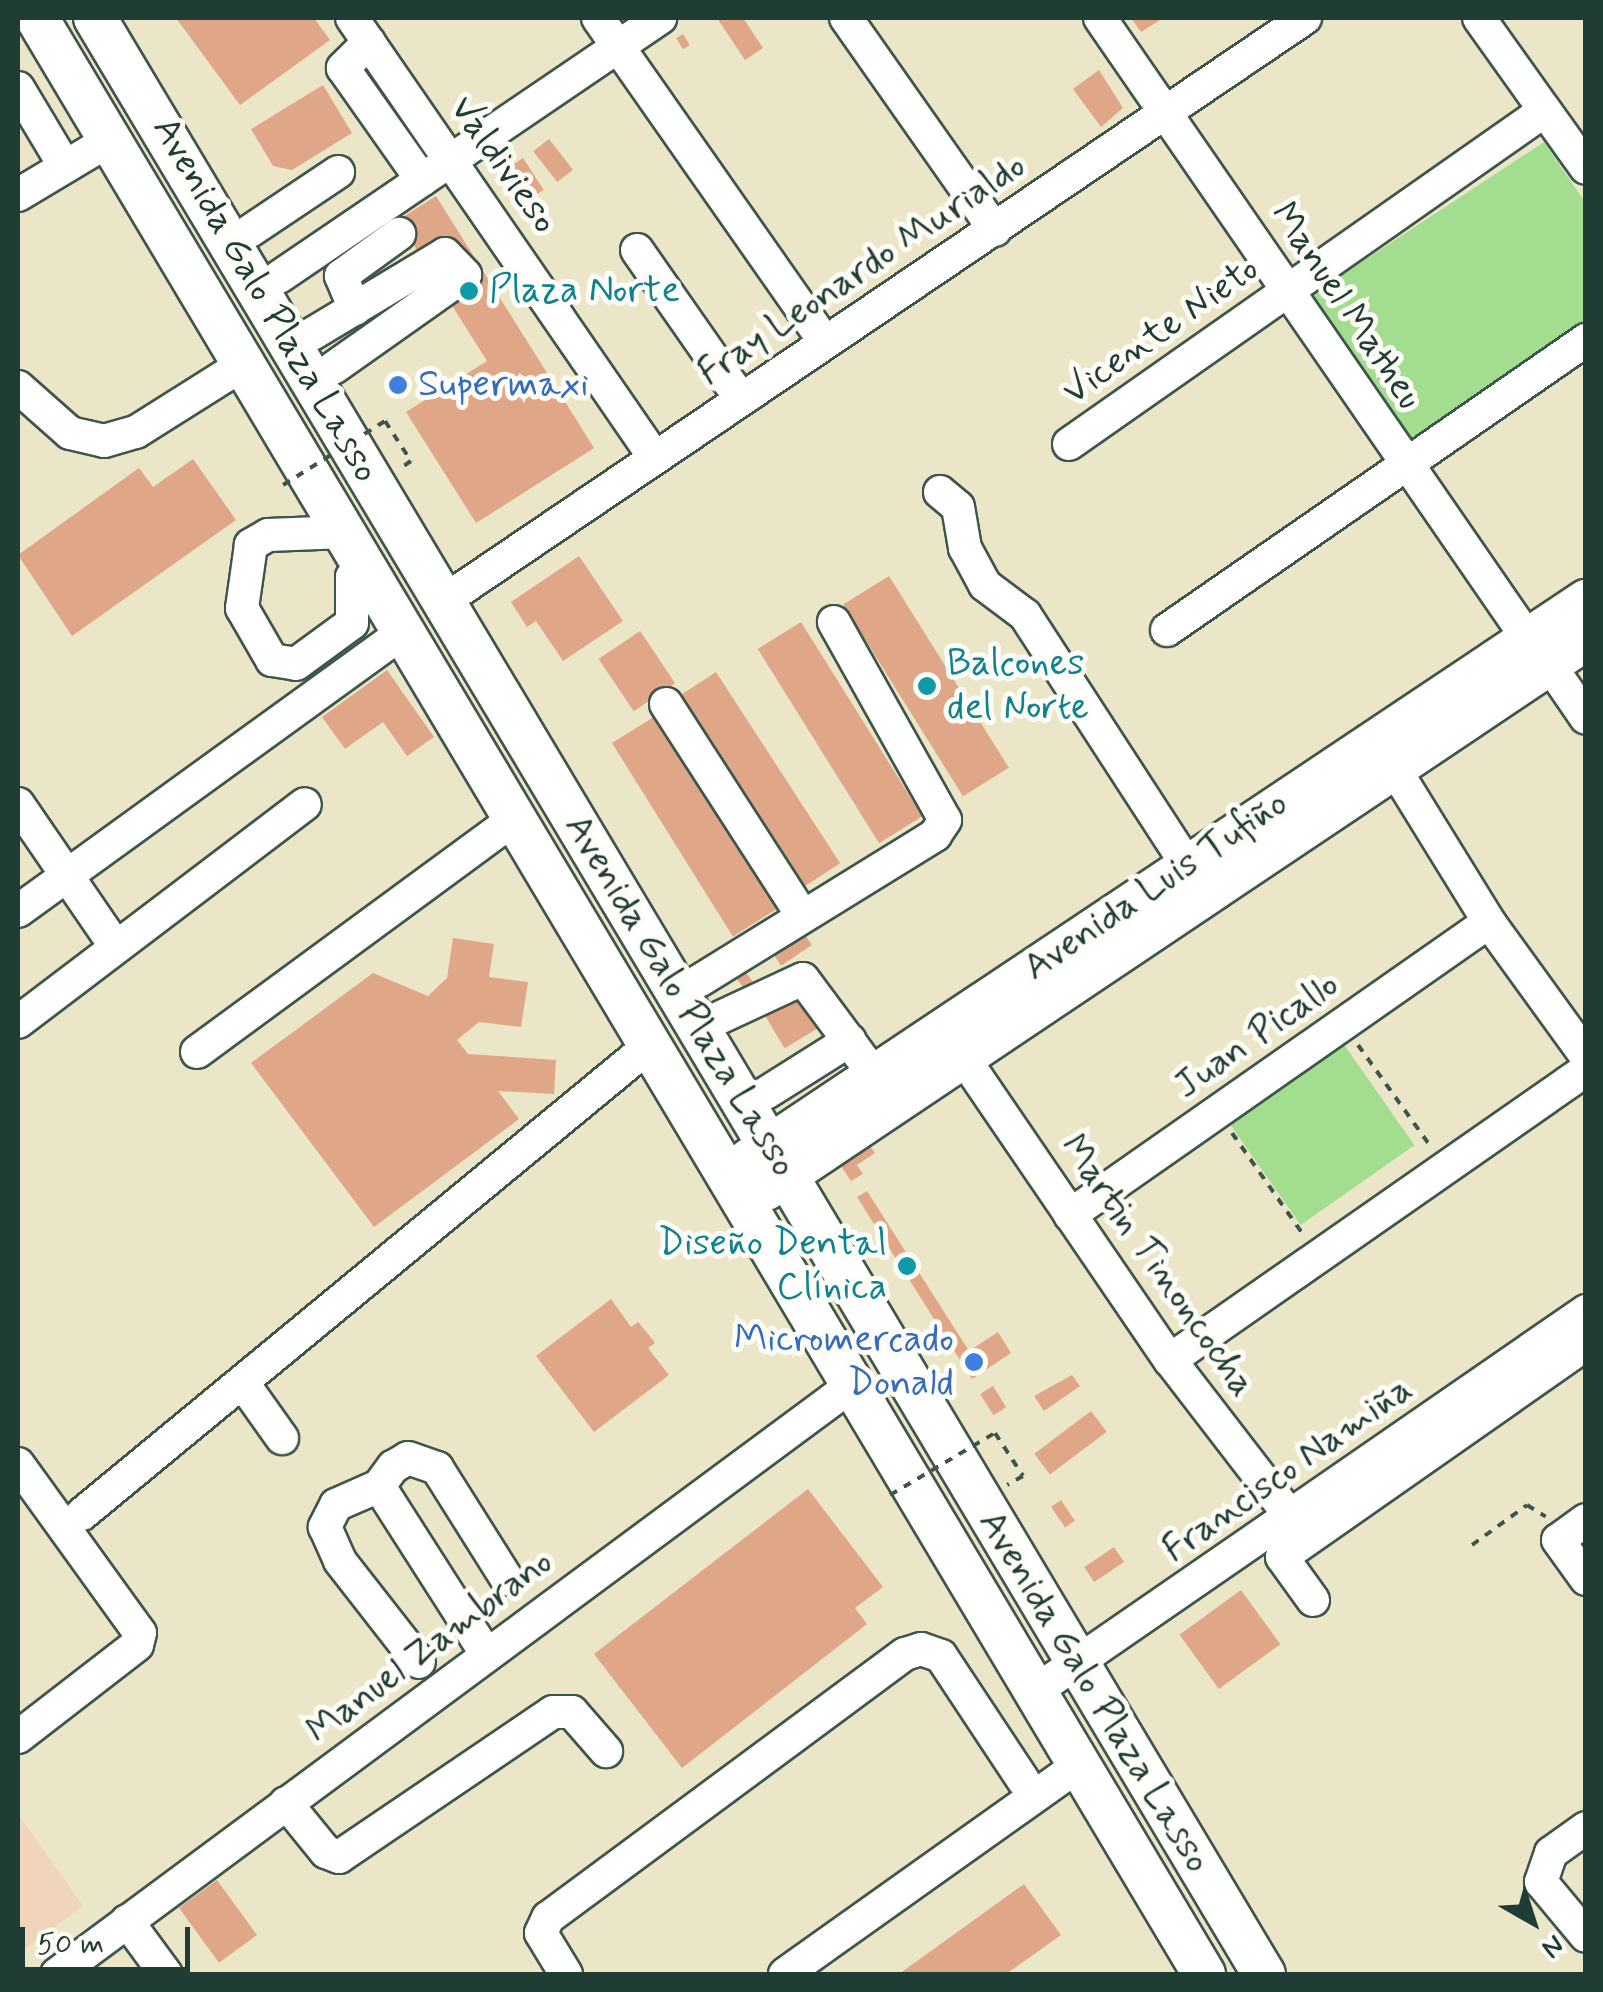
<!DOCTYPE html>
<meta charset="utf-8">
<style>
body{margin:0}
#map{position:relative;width:1603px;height:1992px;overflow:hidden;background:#ece6c9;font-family:Mynerve,sans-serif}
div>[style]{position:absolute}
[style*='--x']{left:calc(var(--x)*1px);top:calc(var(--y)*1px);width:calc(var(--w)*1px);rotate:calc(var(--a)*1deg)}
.built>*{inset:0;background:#f0d5bc}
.green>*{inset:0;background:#a2dd90;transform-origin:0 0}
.building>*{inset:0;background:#e0a688;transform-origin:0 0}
.path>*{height:4px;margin-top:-2px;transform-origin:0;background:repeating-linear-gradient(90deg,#3e564a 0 8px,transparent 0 16px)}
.roads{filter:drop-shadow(2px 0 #3e564a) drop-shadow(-2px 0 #3e564a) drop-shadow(0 2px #3e564a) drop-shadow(0 -2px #3e564a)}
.minor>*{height:32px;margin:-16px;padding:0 16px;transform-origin:16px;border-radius:16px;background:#fff}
.major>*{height:42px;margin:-21px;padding:0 21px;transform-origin:21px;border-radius:21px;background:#fff}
.path-bridge>*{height:4px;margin-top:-2px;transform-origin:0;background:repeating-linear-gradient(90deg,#3e564a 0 8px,transparent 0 16px)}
.dots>*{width:28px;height:28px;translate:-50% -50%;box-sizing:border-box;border:5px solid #fdfcf7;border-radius:50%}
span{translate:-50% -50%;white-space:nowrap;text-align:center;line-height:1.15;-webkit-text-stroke:10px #fdfcf7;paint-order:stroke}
.street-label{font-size:38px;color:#1f3d34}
.culture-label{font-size:38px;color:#0d838f}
.left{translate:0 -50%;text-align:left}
.right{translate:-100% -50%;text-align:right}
.shop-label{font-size:38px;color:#366cbe}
.frame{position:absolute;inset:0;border:20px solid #1f3d34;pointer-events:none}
.north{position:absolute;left:1483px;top:1872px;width:100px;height:100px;-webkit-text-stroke:8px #fdfcf7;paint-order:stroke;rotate:141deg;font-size:28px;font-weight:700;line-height:40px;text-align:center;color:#1f3d34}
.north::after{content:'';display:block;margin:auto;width:35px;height:45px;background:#1f3d34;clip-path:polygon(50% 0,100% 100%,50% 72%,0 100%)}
.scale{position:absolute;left:20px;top:1927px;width:170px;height:45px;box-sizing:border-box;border:5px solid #1f3d34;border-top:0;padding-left:12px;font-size:30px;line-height:35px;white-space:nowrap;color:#1f3d34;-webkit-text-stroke:8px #fdfcf7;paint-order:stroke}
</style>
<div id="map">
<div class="built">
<i style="clip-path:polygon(18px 1814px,83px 1906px,18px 1954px)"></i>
</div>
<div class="green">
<i style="clip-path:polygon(1544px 142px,1585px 202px,1585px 330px,1411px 448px,1307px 298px)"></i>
<i style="left:1333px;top:1029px;width:142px;height:139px;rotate:55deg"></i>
</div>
<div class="building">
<i style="clip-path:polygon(176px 18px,314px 18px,330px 40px,240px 105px)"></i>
<i style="clip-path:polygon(717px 18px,743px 18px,763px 48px,745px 60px)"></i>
<i style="clip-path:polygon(1131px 18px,1163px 18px,1141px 32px)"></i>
<i style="left:683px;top:34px;width:13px;height:8px;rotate:58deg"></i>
<i style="clip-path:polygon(1099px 70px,1123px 108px,1101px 127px,1073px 89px)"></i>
<i style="clip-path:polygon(323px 85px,352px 133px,292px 170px,273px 166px,251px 129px)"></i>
<i style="left:549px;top:139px;width:39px;height:20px;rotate:52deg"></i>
<i style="left:523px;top:158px;width:38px;height:31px;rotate:57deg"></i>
<i style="clip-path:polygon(436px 196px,594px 448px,476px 523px,406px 412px,487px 361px,398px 220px)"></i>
<i style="clip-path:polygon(193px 459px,236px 520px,72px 636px,18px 555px,139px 468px,153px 487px)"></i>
<i style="clip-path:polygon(579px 556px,623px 621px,563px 661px,536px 621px,527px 627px,511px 602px)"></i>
<i style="left:889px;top:576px;width:226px;height:54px;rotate:58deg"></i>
<i style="left:801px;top:622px;width:229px;height:51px;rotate:58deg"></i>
<i style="left:640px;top:631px;width:63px;height:50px;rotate:56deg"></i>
<i style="clip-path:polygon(387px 670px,434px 737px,407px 756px,383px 722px,345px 749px,322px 717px)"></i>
<i style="left:716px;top:672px;width:228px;height:49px;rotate:57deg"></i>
<i style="left:657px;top:715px;width:228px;height:53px;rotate:58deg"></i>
<i style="left:799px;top:926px;width:23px;height:37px;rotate:56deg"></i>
<i style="clip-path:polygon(453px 938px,494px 944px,489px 977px,528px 982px,521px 1027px,479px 1022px,457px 1040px,468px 1054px,556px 1060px,554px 1094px,498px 1091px,519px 1119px,374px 1227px,251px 1063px,373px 973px,428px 996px,447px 978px)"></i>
<i style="left:743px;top:969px;width:16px;height:11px;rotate:52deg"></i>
<i style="left:805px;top:987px;width:42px;height:49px;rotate:59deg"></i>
<i style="clip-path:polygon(867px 1142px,875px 1153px,857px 1165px,863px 1174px,851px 1181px,841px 1166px)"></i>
<i style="clip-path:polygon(867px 1191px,969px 1351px,998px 1332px,1011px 1353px,972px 1379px,857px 1197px)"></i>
<i style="clip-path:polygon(611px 1299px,631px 1327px,638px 1322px,649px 1335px,655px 1343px,648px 1348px,669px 1375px,594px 1432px,536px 1356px)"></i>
<i style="clip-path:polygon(1072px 1375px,1080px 1386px,1044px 1411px,1034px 1396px)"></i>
<i style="left:993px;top:1386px;width:25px;height:15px;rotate:58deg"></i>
<i style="left:1091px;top:1411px;width:26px;height:71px;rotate:53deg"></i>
<i style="clip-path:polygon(808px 1489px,883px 1587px,855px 1608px,867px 1624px,682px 1768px,594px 1654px)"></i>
<i style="left:1061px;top:1500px;width:25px;height:12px;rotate:56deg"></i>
<i style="left:1114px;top:1547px;width:18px;height:36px;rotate:56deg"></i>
<i style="left:1241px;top:1590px;width:67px;height:76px;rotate:54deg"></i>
<i style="left:217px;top:1880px;width:68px;height:47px;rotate:54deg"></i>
<i style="clip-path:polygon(1024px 1884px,1061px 1935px,1006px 1974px,899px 1974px)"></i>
</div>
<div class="path">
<i style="--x:385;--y:421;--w:48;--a:57"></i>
<i style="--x:411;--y:461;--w:11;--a:146"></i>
<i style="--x:1358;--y:1045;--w:125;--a:54.4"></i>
<i style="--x:1232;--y:1133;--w:126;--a:55"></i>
<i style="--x:995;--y:1433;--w:51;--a:56.9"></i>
<i style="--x:1023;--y:1476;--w:18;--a:151"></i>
<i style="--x:1472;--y:1545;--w:68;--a:-36"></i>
<i style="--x:1527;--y:1505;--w:22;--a:32"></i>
</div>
<div class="roads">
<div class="minor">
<i style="--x:352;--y:18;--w:534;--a:55.45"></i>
<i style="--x:598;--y:18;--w:396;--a:55"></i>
<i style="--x:846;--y:18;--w:259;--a:54.9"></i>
<i style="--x:1100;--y:18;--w:754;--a:55.42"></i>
<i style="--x:1479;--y:18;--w:184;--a:54.5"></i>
<i style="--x:369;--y:42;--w:37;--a:135"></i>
<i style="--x:343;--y:68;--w:137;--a:54.8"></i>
<i style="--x:18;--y:88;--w:90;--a:59.1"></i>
<i style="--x:18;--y:195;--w:107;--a:-30.9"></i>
<i style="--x:250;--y:231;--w:106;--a:-33.8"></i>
<i style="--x:637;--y:250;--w:182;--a:55.1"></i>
<i style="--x:279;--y:277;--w:461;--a:-34.2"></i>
<i style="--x:355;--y:309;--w:36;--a:-113"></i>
<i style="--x:341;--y:276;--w:72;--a:-35.9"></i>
<i style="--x:312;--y:334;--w:155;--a:-31"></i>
<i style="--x:445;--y:254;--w:29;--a:46"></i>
<i style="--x:465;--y:275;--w:161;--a:144.8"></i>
<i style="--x:18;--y:387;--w:69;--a:41.5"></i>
<i style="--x:70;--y:433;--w:35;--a:13"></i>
<i style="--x:104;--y:441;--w:33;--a:-16"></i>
<i style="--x:136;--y:432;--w:128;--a:-32.2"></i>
<i style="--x:1069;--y:444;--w:580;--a:-35.03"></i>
<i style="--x:940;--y:492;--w:23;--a:40"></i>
<i style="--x:958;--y:507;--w:42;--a:80.3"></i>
<i style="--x:965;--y:548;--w:42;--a:61.6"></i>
<i style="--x:985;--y:585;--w:50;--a:36.9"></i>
<i style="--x:1025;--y:615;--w:296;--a:57"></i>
<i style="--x:345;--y:532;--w:77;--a:177.8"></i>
<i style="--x:268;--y:535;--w:20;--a:150"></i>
<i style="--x:251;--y:545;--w:64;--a:98.1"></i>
<i style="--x:242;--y:608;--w:60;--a:60"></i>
<i style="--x:272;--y:660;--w:24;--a:9"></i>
<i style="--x:296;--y:664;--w:69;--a:-36.2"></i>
<i style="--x:352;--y:623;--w:46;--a:-90"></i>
<i style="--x:352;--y:577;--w:17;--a:-45"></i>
<i style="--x:463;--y:588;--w:1017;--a:-34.1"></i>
<i style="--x:1167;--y:630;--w:510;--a:-34.69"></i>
<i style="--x:1549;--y:664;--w:65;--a:55.6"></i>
<i style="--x:666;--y:704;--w:251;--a:57.2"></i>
<i style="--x:1394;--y:768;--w:181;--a:58.3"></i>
<i style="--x:1489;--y:922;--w:165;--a:54.1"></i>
<i style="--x:18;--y:804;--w:173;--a:55.6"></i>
<i style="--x:18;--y:911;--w:476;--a:-35.9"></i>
<i style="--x:699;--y:981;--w:278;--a:-31.7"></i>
<i style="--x:935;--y:835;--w:18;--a:-56"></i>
<i style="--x:945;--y:820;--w:227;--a:-119.3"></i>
<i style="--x:721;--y:1017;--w:90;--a:-24.9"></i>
<i style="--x:803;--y:979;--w:121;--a:53.4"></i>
<i style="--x:18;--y:1022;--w:360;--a:-37.2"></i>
<i style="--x:197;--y:1052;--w:395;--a:-36.3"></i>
<i style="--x:963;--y:1057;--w:367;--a:55.7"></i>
<i style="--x:1170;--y:1360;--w:198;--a:52.4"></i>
<i style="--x:766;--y:1093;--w:99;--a:-32.2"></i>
<i style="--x:1070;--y:1215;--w:511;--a:-34.96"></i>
<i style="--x:1170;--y:1360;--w:507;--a:-34.88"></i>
<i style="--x:245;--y:1386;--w:64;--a:54.6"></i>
<i style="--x:18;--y:1464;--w:208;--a:54.2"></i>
<i style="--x:140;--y:1633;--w:12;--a:104"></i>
<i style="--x:137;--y:1645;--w:150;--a:142.3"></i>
<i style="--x:379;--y:1486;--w:47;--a:156.2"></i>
<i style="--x:336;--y:1505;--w:25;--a:117"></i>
<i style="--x:325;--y:1527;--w:37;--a:66"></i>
<i style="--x:340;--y:1561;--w:128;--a:52"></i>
<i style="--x:82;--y:1514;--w:734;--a:-39.53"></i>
<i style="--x:1586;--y:1520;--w:34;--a:144"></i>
<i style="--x:1558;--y:1540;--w:48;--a:54.3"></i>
<i style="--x:1313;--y:1600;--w:53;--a:-125.8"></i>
<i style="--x:1282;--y:1557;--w:371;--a:-35"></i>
<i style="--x:487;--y:1655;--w:201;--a:-122.6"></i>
<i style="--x:379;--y:1486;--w:24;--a:-54"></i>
<i style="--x:393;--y:1467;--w:17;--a:-31"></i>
<i style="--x:408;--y:1458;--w:31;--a:19"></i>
<i style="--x:437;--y:1468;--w:131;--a:57.8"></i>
<i style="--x:1034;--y:1692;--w:671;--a:-34.61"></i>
<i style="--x:286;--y:1803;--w:63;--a:50.8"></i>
<i style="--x:326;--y:1852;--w:14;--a:21"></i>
<i style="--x:339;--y:1857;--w:258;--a:-34.1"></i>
<i style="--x:553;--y:1712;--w:19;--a:0"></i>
<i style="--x:572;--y:1712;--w:52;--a:48.9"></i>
<i style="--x:1586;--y:1828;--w:43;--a:144.5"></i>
<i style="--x:1551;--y:1853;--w:31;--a:109"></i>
<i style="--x:1541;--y:1882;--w:70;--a:50.2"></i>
<i style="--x:127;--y:1921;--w:66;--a:53.7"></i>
<i style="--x:57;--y:1974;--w:989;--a:-36.53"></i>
<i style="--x:566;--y:1974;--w:48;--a:-121.4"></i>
<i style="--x:541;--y:1933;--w:17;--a:-65"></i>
<i style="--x:548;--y:1918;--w:444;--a:-36.5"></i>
<i style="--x:905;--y:1654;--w:17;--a:-17"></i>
<i style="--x:921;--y:1649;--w:21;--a:19"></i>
<i style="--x:941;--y:1656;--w:149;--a:56.5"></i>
<i style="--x:785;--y:1974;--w:359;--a:-35.4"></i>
</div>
<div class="major">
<i style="--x:37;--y:18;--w:2278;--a:59.18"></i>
<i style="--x:95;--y:18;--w:2279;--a:59.14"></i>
<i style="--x:749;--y:1160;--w:1007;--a:-33.74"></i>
<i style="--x:766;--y:1189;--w:987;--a:-33.85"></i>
</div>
</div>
<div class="path-bridge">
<i style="--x:283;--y:485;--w:120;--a:-32.1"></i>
<i style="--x:890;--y:1495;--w:122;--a:-30.6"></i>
</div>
<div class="dots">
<i style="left:469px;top:291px;background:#0f9aa8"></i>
<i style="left:398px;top:385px;background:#3f7fe0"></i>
<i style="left:927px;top:686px;background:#0f9aa8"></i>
<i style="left:907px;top:1266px;background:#0f9aa8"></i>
<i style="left:974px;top:1362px;background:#3f7fe0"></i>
</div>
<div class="street-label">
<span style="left:503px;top:165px;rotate:55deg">Valdivieso</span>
<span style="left:862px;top:270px;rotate:-34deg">Fray Leonardo Murialdo</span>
<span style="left:265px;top:300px;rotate:60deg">Avenida Galo Plaza Lasso</span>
<span style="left:1346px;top:306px;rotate:56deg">Manuel Matheu</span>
<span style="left:1161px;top:331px;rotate:-35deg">Vicente Nieto</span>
<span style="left:1156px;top:886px;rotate:-34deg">Avenida Luis Tufiño</span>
<span style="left:680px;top:996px;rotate:59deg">Avenida Galo Plaza Lasso</span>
<span style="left:1257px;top:1036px;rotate:-35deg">Juan Picallo</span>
<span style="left:1157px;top:1266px;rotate:55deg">Martin Tinoncocha</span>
<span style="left:1288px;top:1470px;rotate:-35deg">Francisco Namiña</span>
<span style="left:430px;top:1647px;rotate:-37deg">Manuel Zambrano</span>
<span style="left:1094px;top:1692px;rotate:59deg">Avenida Galo Plaza Lasso</span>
</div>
<div class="culture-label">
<span class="left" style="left:489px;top:291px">Plaza Norte</span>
<span class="left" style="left:947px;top:686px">Balcones<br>del Norte</span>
<span class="right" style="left:887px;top:1266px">Diseño Dental<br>Clínica</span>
</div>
<div class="shop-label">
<span class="left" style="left:418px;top:385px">Supermaxi</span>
<span class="right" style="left:954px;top:1362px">Micromercado<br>Donald</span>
</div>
<div class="frame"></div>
<div class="north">N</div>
<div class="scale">50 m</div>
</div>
